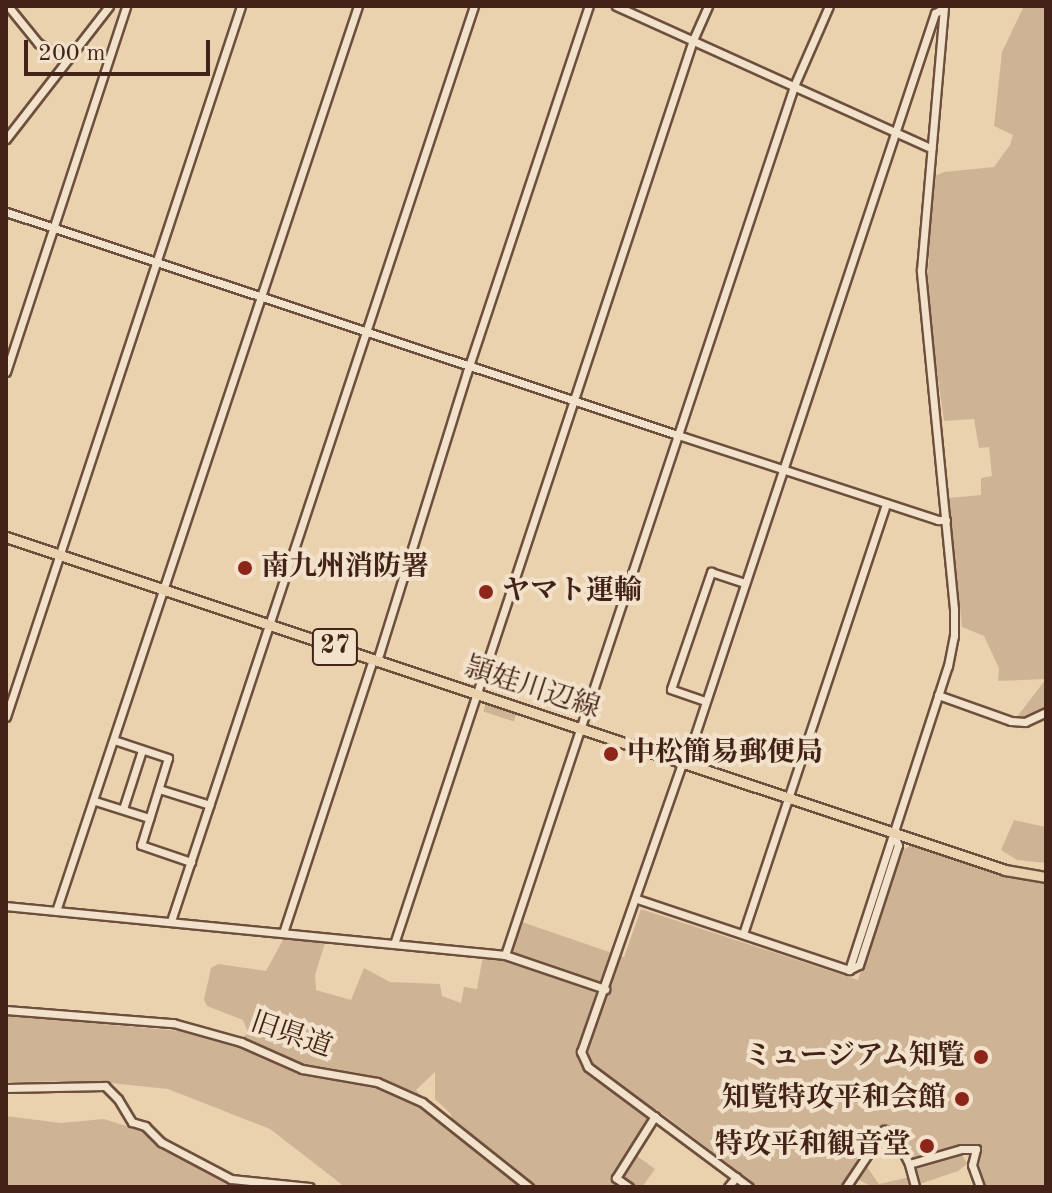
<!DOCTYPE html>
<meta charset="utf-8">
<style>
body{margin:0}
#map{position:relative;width:1052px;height:1193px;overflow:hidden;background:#ebd2af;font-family:"Old Standard TT","Noto Serif JP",serif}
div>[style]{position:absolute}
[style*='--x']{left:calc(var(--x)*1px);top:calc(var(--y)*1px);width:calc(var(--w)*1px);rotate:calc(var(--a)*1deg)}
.green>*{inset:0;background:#ceb495;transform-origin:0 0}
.roads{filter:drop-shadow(2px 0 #6d4f3d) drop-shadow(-2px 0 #6d4f3d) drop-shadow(0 2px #6d4f3d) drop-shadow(0 -2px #6d4f3d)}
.minor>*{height:7px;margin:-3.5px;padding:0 3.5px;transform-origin:3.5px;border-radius:3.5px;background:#f2e2cb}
.major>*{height:9px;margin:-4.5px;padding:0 4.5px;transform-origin:4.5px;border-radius:4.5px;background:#ebd2af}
.dots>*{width:22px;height:22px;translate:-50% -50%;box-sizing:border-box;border:4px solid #f2e2cb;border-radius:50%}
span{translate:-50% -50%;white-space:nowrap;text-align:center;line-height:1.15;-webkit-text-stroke:8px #f2e2cb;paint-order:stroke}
.shield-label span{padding:2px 6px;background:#f2e2cb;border:2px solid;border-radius:6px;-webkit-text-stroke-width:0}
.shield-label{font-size:26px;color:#432317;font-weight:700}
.poi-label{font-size:28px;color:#432317;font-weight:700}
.left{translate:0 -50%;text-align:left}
.right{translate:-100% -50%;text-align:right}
.street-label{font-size:28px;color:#432317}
.frame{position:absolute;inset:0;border:8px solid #432317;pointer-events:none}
.scale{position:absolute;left:24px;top:40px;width:186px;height:36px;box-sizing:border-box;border:4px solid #432317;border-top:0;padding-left:10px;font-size:24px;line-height:28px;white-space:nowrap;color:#432317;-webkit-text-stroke:6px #f2e2cb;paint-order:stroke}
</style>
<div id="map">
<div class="green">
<i style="clip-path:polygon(1024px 6px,1046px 6px,1046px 707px,1020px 719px,1016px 718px,1046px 679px,998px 681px,999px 668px,984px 636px,962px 627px,949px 498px,981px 495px,981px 478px,992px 476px,989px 447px,979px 448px,974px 419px,944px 421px,927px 300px,932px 177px,944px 172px,994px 167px,1010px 145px,1013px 135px,994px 126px,1002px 52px)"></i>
<i style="left:486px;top:703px;width:32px;height:9px;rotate:18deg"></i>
<i style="clip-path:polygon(1014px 820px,1046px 827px,1046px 863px,1017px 860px,1001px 850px)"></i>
<i style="clip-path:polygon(912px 844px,1008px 878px,1046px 883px,1046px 1187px,983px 1187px,975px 1166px,979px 1147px,961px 1147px,909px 1160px,882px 1144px,881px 1138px,843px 1187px,759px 1187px,656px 1109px,630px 1151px,655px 1169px,642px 1187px,535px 1187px,454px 1124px,450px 1113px,435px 1099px,435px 1072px,416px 1090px,452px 1130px,523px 1187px,345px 1187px,270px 1129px,168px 1089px,91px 1081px,6px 1082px,6px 1015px,244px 1037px,248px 1032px,243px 1020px,207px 1006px,204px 1000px,211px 968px,218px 964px,266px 971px,284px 938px,325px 943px,315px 975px,316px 990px,351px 1000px,364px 968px,390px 982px,440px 984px,442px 996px,461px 1003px,464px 987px,477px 989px,483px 956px,506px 960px,519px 921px,624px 957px,641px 909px,858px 980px,899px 853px)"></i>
<i style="clip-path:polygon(6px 1116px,61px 1123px,104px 1119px,142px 1131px,227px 1182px,248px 1187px,6px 1187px)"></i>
<i style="clip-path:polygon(960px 1151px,967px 1164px,958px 1171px,917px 1185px,911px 1165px)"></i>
<i style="clip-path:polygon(865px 1164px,879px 1184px,910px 1177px,912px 1187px,872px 1187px,856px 1178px)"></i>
</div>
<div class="roads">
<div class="minor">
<i style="--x:8;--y:6;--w:48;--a:51"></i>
<i style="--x:38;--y:43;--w:33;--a:31"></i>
<i style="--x:616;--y:6;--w:346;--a:24.3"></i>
<i style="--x:6;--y:139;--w:168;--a:-52.2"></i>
<i style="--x:6;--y:212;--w:708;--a:18.36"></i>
<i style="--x:678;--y:435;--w:274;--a:18.1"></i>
<i style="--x:938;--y:520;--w:8;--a:0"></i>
<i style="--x:6;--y:372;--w:385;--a:-71.8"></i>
<i style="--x:377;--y:661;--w:303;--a:-72.7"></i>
<i style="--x:467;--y:372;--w:386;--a:-71.6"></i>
<i style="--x:938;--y:695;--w:77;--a:19.6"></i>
<i style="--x:1011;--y:721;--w:14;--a:4"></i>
<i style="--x:1025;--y:722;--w:23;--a:-25"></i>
<i style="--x:705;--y:701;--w:36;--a:-161"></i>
<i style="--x:671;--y:689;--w:124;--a:-71.1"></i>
<i style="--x:711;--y:572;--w:35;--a:18"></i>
<i style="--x:6;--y:717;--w:749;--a:-71.71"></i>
<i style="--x:114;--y:740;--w:57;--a:18.4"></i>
<i style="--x:168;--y:758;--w:91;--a:107.2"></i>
<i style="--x:141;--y:845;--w:53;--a:18.8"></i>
<i style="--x:159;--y:789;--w:53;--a:17.4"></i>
<i style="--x:95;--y:801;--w:57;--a:17.5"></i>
<i style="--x:123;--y:809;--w:62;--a:-72.1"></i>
<i style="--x:637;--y:899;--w:224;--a:18.5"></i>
<i style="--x:849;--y:970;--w:11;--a:-27"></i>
<i style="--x:859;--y:965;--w:126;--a:-72"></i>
<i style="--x:898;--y:845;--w:13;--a:-113"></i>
<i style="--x:6;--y:906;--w:501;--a:5.61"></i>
<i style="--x:505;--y:955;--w:106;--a:18.8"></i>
<i style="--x:56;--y:911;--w:954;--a:-71.55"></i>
<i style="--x:171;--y:921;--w:964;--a:-71.68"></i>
<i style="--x:283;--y:933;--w:288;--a:-71.8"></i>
<i style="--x:743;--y:934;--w:454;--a:-71.6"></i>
<i style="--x:394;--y:944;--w:952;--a:-71.7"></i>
<i style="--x:693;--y:40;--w:37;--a:-66"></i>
<i style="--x:505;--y:955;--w:916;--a:-71.6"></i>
<i style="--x:794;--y:86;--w:87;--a:-66.4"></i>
<i style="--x:849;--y:970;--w:320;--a:-72"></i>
<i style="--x:948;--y:666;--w:31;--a:-79"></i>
<i style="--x:954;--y:636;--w:27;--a:-90"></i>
<i style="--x:954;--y:609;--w:341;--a:-95.6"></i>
<i style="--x:921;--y:270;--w:264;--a:-85"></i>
<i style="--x:6;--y:1010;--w:168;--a:4.5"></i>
<i style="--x:173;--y:1023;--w:71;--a:15.6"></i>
<i style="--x:241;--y:1042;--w:67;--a:23.9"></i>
<i style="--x:302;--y:1069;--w:76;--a:9.8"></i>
<i style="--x:377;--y:1082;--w:49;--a:24"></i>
<i style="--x:422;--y:1102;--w:137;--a:38.5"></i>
<i style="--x:6;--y:1088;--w:99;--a:-1.2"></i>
<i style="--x:105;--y:1086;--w:18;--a:45"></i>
<i style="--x:118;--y:1099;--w:27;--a:59"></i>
<i style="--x:132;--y:1122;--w:14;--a:17"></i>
<i style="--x:145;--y:1126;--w:23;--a:45"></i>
<i style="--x:161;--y:1142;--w:79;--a:27.9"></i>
<i style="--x:231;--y:1179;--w:79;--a:5.8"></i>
<i style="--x:909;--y:1164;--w:24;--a:75"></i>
<i style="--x:629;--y:1187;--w:16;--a:-145"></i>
<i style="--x:616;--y:1178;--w:73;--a:-57.8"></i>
<i style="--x:728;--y:1187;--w:13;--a:-51"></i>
<i style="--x:749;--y:1187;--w:201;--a:-143.3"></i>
<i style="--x:588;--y:1067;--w:17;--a:-115"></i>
<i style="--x:581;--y:1052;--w:303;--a:-70.7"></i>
<i style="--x:681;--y:766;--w:9;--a:-49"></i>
<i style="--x:687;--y:759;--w:786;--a:-71.61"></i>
<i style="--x:935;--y:13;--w:9;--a:-27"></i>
<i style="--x:846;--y:1187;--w:69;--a:-56.3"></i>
<i style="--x:884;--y:1130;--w:21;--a:43"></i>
<i style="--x:899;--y:1144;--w:22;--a:63"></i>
<i style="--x:909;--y:1164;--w:54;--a:-16.1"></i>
<i style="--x:961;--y:1149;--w:15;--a:0"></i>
<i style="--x:976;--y:1149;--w:16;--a:104"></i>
<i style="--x:972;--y:1165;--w:23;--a:70"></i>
</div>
<div class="major">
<i style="--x:6;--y:537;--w:1053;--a:18.43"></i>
<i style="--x:1005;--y:870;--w:42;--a:9.7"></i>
</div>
</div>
<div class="dots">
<i style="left:245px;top:568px;background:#8f2418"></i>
<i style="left:486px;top:592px;background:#8f2418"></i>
<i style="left:611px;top:754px;background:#8f2418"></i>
<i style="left:981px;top:1057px;background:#8f2418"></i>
<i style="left:962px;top:1099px;background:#8f2418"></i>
<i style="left:927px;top:1146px;background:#8f2418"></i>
</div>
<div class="shield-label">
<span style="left:335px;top:647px">27</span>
</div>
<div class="poi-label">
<span class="left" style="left:261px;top:568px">南九州消防署</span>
<span class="left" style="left:502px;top:592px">ヤマト運輸</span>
<span class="left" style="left:627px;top:754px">中松簡易郵便局</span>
<span class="right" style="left:965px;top:1057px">ミュージアム知覧</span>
<span class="right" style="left:946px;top:1099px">知覧特攻平和会館</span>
<span class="right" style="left:911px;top:1146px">特攻平和観音堂</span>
</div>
<div class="street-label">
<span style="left:532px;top:689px;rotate:18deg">頴娃川辺線</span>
<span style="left:291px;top:1036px;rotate:19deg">旧県道</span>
</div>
<div class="frame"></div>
<div class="scale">200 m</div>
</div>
